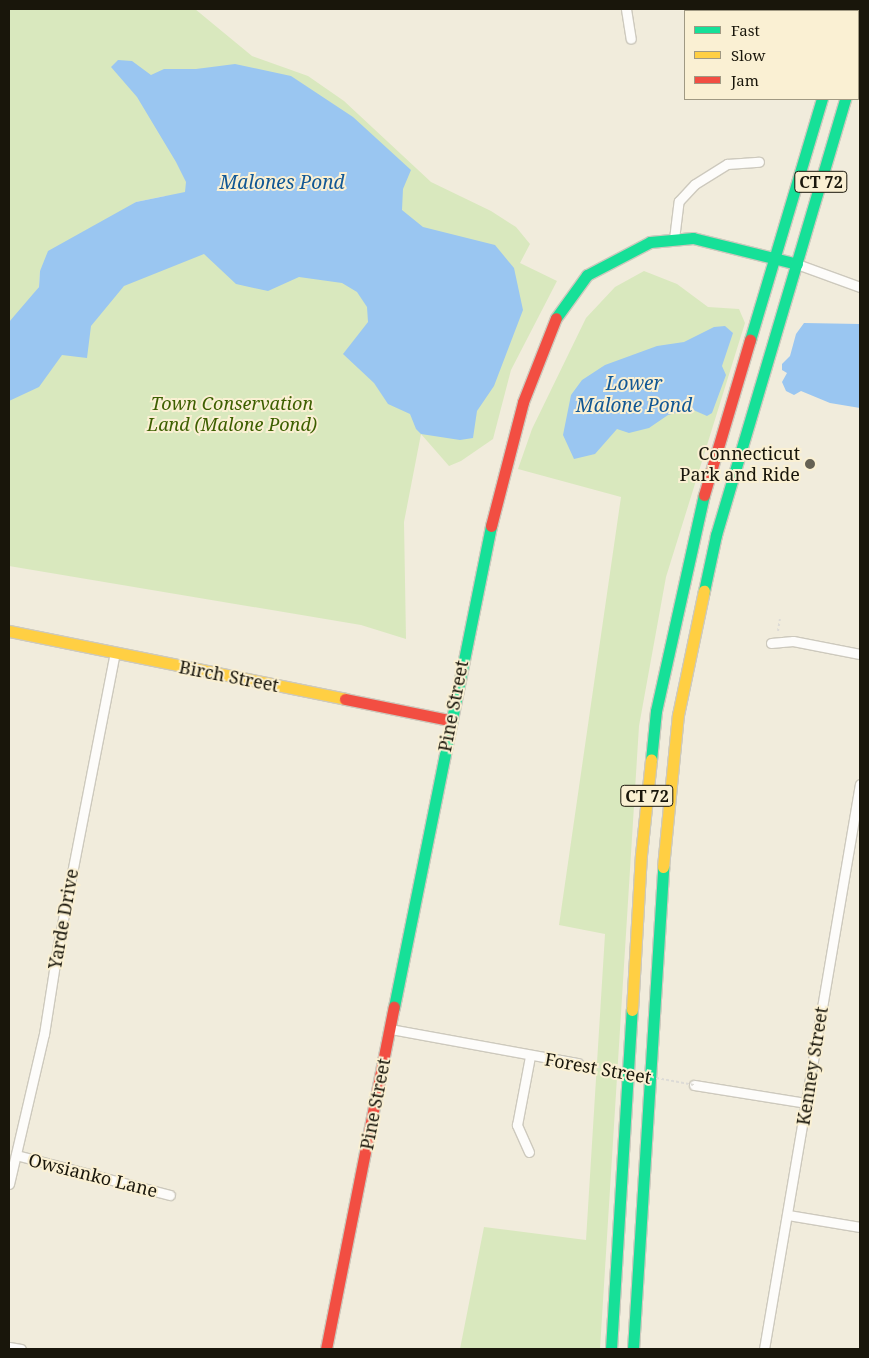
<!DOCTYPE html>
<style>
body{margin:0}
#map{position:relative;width:869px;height:1358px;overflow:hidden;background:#f1ecdc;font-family:"Noto Serif",serif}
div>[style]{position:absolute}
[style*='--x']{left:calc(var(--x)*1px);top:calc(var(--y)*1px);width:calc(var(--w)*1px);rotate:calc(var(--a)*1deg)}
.green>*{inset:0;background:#d9e8be}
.water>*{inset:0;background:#9ac6f1}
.path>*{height:2px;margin-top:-1px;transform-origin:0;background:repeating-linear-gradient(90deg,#dddbd6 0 2.5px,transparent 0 5px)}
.roads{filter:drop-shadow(1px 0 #cdc9bd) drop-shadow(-1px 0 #cdc9bd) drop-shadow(0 1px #cdc9bd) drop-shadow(0 -1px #cdc9bd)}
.street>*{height:9px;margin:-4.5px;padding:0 4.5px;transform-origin:4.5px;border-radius:4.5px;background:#fdfcfa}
.fast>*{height:11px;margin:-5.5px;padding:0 5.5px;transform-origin:5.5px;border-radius:5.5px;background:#16e098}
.slow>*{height:11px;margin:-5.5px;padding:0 5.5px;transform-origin:5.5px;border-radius:5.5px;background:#ffcf43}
.jam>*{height:11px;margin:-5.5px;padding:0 5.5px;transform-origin:5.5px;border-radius:5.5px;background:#f24e42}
.path-bridge>*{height:2px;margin-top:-1px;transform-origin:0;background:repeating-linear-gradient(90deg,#dddbd6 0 2.5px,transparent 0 5px)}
.dots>*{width:14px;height:14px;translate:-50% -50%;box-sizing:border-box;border:2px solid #faf0d3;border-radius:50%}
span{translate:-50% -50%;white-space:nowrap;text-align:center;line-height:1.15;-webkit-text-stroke:4px #faf0d3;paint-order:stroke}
.shield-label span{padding:1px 4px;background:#faf0d3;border:1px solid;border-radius:4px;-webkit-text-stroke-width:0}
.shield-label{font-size:16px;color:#19160b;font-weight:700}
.park-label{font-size:18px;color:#3d5f00;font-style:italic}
.poi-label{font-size:18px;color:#19160b}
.right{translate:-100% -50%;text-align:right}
.street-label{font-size:18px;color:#19160b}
.water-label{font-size:19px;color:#115794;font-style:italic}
.frame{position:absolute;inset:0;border:10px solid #19160b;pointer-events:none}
.legend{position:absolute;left:684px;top:10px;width:175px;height:90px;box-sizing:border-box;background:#faf0d3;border:1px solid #a09983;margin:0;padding:6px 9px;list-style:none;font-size:15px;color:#19160b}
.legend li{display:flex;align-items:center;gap:10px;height:25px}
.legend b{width:25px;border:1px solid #a09983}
</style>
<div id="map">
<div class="green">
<i style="clip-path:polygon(evenodd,9px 9px,195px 9px,252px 56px,308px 76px,344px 101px,431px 182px,491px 211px,516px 227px,530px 244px,520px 263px,557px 281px,511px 370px,493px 439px,461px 461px,449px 466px,421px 434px,404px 522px,406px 639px,361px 625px,9px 566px,9px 324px,12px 319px,9px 322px,9px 9px,165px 196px,179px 210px,25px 306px,39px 287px,40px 271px,136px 202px,165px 196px)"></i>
<i style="clip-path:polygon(644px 271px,677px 284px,708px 307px,739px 309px,745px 323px,666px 577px,639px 726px,600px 1349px,460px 1349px,484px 1227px,586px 1240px,605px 934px,559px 925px,621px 497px,518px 469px,532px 429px,586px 318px,615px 287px)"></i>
</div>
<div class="water">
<i style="clip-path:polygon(118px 60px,132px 61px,151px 75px,164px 69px,196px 69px,235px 64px,291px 76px,353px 117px,411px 170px,403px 189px,402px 210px,423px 227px,495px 245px,514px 268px,523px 310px,494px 386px,477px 411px,473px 438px,460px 440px,421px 434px,416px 429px,410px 414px,388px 404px,374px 383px,343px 354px,368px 322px,367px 307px,357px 292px,342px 283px,299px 277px,268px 291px,236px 284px,204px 254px,124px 286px,91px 326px,87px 358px,62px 355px,39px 387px,9px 401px,9px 322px,39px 287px,40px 271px,48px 251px,136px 202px,185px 192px,186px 182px,176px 162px,137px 97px,111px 67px)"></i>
<i style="clip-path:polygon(804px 323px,860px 324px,860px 408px,830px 403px,801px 391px,794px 395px,786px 391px,782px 382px,787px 373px,782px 370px,782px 364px,790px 356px,796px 334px)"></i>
<i style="clip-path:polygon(725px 326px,733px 333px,722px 366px,726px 375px,712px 413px,707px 416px,691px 409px,668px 415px,649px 428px,629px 433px,617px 429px,595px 454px,574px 459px,563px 435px,571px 395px,582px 380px,605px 365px,657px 346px,684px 342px,714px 327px)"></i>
</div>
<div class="path">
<i style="--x:778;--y:631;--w:12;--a:-81"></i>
</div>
<div class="roads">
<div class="street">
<i style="--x:626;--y:9;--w:30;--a:81"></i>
<i style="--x:674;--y:239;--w:38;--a:-83"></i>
<i style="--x:679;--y:201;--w:23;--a:-47"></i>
<i style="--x:695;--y:184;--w:38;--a:-32"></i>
<i style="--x:727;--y:164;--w:32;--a:-4"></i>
<i style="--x:797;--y:264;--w:67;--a:20.1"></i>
<i style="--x:771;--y:643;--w:22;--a:-5"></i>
<i style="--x:793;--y:641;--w:68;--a:11"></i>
<i style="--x:390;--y:1029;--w:191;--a:10.3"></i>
<i style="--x:694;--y:1085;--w:113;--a:9.1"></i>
<i style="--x:529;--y:1152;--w:30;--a:-114"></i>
<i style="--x:517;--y:1125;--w:70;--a:-79.3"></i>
<i style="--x:16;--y:1155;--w:159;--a:14.6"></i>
<i style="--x:9;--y:1184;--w:154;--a:-76.9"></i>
<i style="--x:44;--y:1034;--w:90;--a:-81.1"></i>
<i style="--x:58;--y:945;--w:298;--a:-79"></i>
<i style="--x:788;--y:1215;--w:73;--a:9.5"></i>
<i style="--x:9;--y:1347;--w:12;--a:9"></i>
<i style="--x:764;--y:1349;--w:573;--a:-80.36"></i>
</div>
<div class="fast">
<i style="--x:556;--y:318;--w:53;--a:-54.2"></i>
<i style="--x:587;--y:275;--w:71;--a:-27.6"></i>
<i style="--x:650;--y:242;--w:43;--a:-5.3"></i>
<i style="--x:693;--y:238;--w:107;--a:14"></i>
<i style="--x:750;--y:340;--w:252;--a:-73.4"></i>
<i style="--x:704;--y:591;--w:57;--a:-77.9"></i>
<i style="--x:716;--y:535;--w:455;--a:-73.5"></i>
<i style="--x:651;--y:760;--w:49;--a:-84.2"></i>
<i style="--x:656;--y:711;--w:221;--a:-77.5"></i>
<i style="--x:394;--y:1007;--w:491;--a:-78.6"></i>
<i style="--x:611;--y:1349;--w:340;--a:-86.5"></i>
<i style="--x:633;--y:1349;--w:483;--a:-86.4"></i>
</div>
<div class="slow">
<i style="--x:858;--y:55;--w:10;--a:-79"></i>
<i style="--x:9;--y:631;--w:343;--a:11.4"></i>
<i style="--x:663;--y:867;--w:153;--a:-84.4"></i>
<i style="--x:678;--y:715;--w:127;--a:-78.2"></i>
<i style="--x:632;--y:1010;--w:155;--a:-86.7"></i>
<i style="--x:641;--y:855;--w:96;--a:-84"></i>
</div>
<div class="jam">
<i style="--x:848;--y:9;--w:2;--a:90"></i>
<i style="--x:704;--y:495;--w:162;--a:-73.5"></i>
<i style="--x:491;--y:526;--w:128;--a:-75.5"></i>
<i style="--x:523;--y:402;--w:90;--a:-68.6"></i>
<i style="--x:345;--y:699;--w:106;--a:11.4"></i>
<i style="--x:326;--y:1349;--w:349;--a:-78.8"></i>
</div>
</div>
<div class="path-bridge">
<i style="--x:578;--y:1063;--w:118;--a:10.7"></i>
</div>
<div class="dots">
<i style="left:810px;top:464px;background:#656154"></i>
</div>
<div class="shield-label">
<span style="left:821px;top:182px">CT 72</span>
<span style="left:647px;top:796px">CT 72</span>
</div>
<div class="park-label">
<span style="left:232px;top:414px">Town Conservation<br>Land (Malone Pond)</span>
</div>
<div class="poi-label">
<span class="right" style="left:800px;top:464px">Connecticut<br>Park and Ride</span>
</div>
<div class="street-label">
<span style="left:229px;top:676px;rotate:11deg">Birch Street</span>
<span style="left:453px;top:706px;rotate:-79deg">Pine Street</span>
<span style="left:63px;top:919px;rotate:-80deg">Yarde Drive</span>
<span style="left:812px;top:1066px;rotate:-81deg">Kenney Street</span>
<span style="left:598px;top:1068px;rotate:10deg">Forest Street</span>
<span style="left:375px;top:1104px;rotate:-79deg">Pine Street</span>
<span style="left:93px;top:1175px;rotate:14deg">Owsianko Lane</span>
</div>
<div class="water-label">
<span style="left:282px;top:183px">Malones Pond</span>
<span style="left:634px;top:395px">Lower<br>Malone Pond</span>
</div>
<div class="frame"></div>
<ul class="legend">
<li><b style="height:6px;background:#16e098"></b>Fast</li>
<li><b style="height:6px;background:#ffcf43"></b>Slow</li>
<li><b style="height:6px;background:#f24e42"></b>Jam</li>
</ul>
</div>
